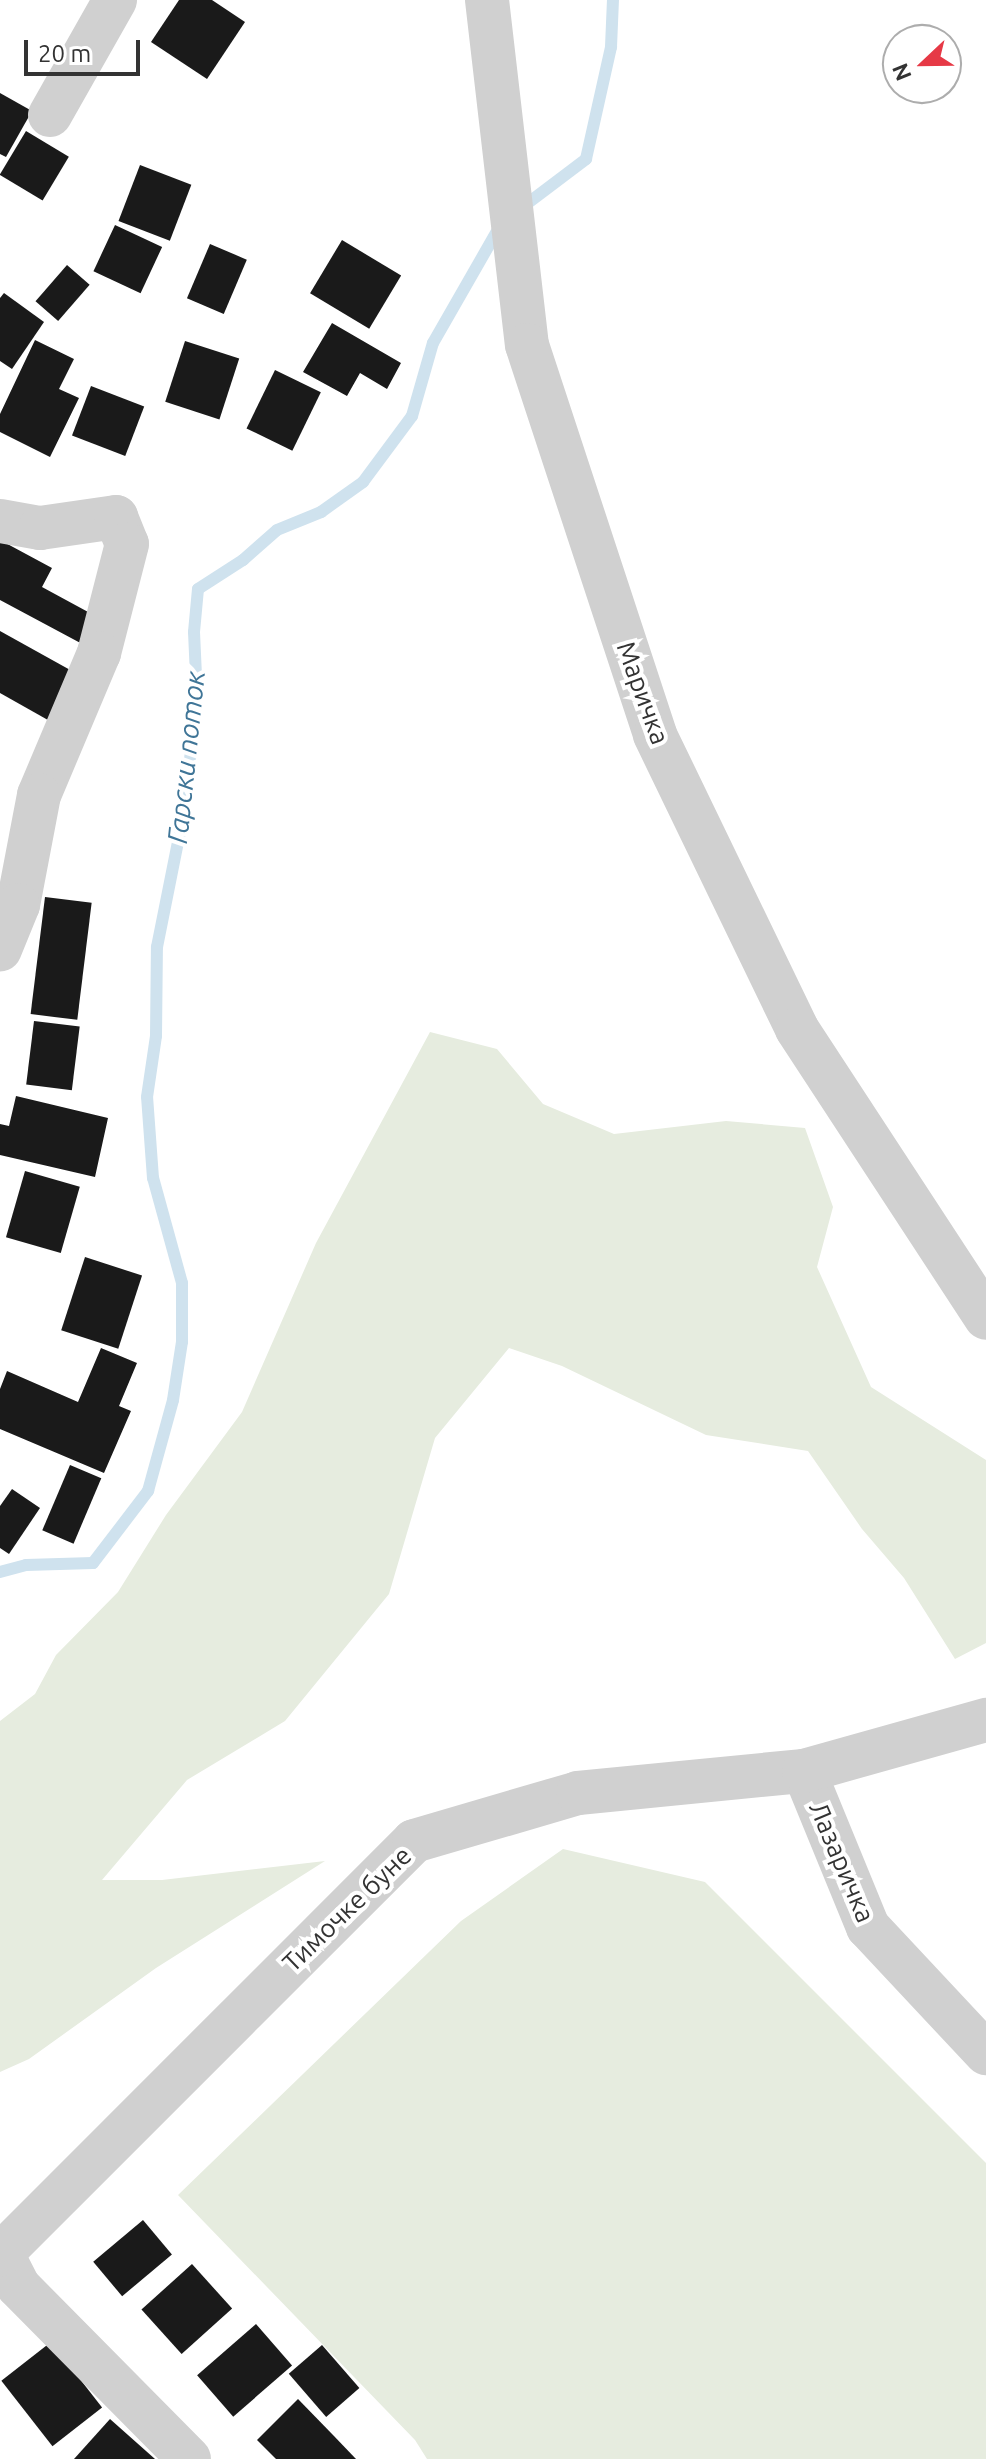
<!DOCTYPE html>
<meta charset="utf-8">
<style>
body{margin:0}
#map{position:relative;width:986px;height:2459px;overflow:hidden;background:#fff;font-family:Ubuntu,sans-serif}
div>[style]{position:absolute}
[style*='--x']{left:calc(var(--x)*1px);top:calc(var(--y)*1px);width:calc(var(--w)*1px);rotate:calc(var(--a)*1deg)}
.green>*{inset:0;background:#e6ecdf}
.stream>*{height:12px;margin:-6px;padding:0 6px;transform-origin:6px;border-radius:6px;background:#cfe2ee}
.building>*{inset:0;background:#1a1a1a;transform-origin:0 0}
.minor>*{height:44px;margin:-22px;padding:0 22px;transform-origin:22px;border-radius:22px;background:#d0d0d0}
span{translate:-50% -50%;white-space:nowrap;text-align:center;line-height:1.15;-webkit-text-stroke:8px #fff;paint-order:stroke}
.street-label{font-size:26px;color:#333}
.water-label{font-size:28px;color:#3f7597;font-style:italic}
.north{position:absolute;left:882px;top:24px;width:80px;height:80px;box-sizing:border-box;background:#fff;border:2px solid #adadad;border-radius:50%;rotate:248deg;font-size:22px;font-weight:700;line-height:32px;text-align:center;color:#333}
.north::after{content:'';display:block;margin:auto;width:28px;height:36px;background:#e63946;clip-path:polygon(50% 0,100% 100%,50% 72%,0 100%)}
.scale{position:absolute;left:24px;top:40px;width:116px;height:36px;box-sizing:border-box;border:4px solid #333;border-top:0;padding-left:10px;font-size:24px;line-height:28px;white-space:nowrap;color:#333;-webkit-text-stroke:6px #fff;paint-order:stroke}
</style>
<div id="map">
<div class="green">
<i style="clip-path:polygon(430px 1032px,497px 1049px,543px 1104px,614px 1134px,726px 1121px,805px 1128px,833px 1207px,817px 1267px,871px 1387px,986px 1460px,986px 1643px,955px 1659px,904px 1578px,862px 1529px,808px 1451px,706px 1435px,562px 1366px,509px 1348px,435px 1438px,389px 1594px,285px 1721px,187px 1780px,102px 1880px,162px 1880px,325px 1861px,156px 1968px,29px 2059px,0 2072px,0 1721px,35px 1694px,56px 1655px,118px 1592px,166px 1515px,242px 1412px,316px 1243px)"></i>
<i style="clip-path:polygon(563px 1849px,705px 1882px,986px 2163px,986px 2459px,427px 2459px,415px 2440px,178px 2195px,461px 1921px)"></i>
</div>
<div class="stream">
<i style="--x:520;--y:209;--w:83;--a:-37.1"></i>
<i style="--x:586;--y:159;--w:115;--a:-77.4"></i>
<i style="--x:611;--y:47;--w:47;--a:-87.6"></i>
<i style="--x:0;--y:1572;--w:27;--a:-15"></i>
<i style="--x:26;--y:1565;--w:67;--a:-1.7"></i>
<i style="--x:93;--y:1563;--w:91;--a:-52.6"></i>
<i style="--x:148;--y:1491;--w:94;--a:-74.6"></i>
<i style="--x:173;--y:1400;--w:59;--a:-81.2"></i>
<i style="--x:182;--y:1342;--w:59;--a:-90"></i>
<i style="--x:182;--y:1283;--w:109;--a:-105.4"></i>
<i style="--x:153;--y:1178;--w:81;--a:-94.2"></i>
<i style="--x:147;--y:1097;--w:62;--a:-81.6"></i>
<i style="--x:156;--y:1036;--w:89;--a:-89.4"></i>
<i style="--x:157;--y:947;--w:138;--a:-78.7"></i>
<i style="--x:184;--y:812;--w:115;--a:-83.5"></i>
<i style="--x:197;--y:698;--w:66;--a:-92.6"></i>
<i style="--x:194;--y:632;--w:43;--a:-84.7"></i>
<i style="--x:198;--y:589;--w:54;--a:-32.8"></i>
<i style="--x:243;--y:560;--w:45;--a:-41.4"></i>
<i style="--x:277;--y:530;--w:48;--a:-22.2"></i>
<i style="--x:321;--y:512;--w:52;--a:-35.5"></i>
<i style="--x:363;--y:482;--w:82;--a:-53.4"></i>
<i style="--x:412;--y:416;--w:76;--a:-74"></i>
<i style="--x:433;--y:343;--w:135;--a:-60.2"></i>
</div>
<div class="building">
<i style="clip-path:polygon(179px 0,212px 0,245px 22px,207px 79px,151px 42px)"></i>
<i style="clip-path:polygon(0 93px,32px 111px,6px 157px,0 154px)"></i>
<i style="left:26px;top:131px;width:50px;height:51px;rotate:31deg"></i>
<i style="left:140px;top:165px;width:55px;height:60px;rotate:21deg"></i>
<i style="left:115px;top:225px;width:52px;height:51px;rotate:25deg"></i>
<i style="left:342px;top:240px;width:69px;height:62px;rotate:31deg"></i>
<i style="left:210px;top:244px;width:40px;height:59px;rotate:23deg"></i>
<i style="left:67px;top:265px;width:30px;height:48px;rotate:41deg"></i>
<i style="clip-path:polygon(4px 293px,44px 322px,12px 369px,0 361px,0 298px)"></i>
<i style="clip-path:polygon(332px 323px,401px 363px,387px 389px,360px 373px,347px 396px,303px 372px)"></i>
<i style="clip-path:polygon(35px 340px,74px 359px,59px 389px,79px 398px,50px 457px,0 432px,0 414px)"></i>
<i style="left:185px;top:341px;width:57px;height:64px;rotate:18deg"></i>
<i style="left:275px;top:370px;width:51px;height:65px;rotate:26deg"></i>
<i style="left:91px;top:386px;width:57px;height:53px;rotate:21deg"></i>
<i style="clip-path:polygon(0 540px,52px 568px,42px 587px,101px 619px,86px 646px,0 600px)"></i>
<i style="clip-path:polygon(0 631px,81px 676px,55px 724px,0 693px)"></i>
<i style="left:45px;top:897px;width:47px;height:118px;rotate:7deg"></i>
<i style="left:34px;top:1021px;width:46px;height:64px;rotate:7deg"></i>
<i style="clip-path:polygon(16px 1096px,108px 1118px,95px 1177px,0 1155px,0 1124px,9px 1126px)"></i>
<i style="left:25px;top:1171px;width:57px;height:69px;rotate:16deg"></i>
<i style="left:85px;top:1257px;width:60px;height:77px;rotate:18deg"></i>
<i style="clip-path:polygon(101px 1348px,137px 1363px,119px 1406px,131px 1411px,104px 1473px,0 1429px,0 1389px,7px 1371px,78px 1402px)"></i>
<i style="left:70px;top:1465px;width:34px;height:71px;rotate:23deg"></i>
<i style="clip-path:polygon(12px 1489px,40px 1508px,9px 1554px,0 1548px,0 1506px)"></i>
<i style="left:143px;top:2220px;width:45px;height:65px;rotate:50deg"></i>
<i style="left:192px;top:2264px;width:60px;height:68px;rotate:48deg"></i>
<i style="left:256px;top:2324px;width:55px;height:78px;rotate:49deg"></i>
<i style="left:51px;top:2342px;width:83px;height:63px;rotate:52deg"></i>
<i style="left:322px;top:2345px;width:57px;height:44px;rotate:49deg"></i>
<i style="clip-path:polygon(298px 2399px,333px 2435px,356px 2459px,276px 2459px,257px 2440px)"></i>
<i style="clip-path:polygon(110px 2419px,155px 2459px,74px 2459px)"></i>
</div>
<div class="minor">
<i style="--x:487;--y:0;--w:347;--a:83.4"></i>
<i style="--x:527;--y:345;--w:410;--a:71.8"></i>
<i style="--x:655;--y:735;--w:326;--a:64.2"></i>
<i style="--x:797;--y:1029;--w:345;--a:56.8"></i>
<i style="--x:50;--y:115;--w:132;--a:-60.5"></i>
<i style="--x:0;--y:521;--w:41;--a:9.9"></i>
<i style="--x:40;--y:528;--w:77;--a:-8.2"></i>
<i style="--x:116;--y:517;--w:29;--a:68"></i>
<i style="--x:127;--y:544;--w:113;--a:104.4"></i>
<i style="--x:99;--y:653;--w:154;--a:112.9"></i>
<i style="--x:39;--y:795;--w:112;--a:100.8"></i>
<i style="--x:18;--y:905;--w:48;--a:112.2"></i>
<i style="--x:804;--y:1771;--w:169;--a:67.7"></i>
<i style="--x:868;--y:1927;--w:173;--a:46.9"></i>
<i style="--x:2;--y:2254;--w:36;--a:63"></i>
<i style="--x:18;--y:2286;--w:243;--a:45.3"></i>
<i style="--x:0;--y:2255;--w:585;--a:-45"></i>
<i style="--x:414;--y:1841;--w:171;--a:-16.3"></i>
<i style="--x:578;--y:1793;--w:227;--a:-5.6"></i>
<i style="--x:804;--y:1771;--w:189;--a:-15.7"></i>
</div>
<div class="street-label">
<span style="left:643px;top:693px;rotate:70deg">Маричка</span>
<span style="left:842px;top:1862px;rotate:67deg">Лазаричка</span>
<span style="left:347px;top:1909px;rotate:-44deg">Тимочке буне</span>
</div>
<div class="water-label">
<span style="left:186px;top:757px;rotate:-84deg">Гарски поток</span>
</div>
<div class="north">N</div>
<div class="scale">20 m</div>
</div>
